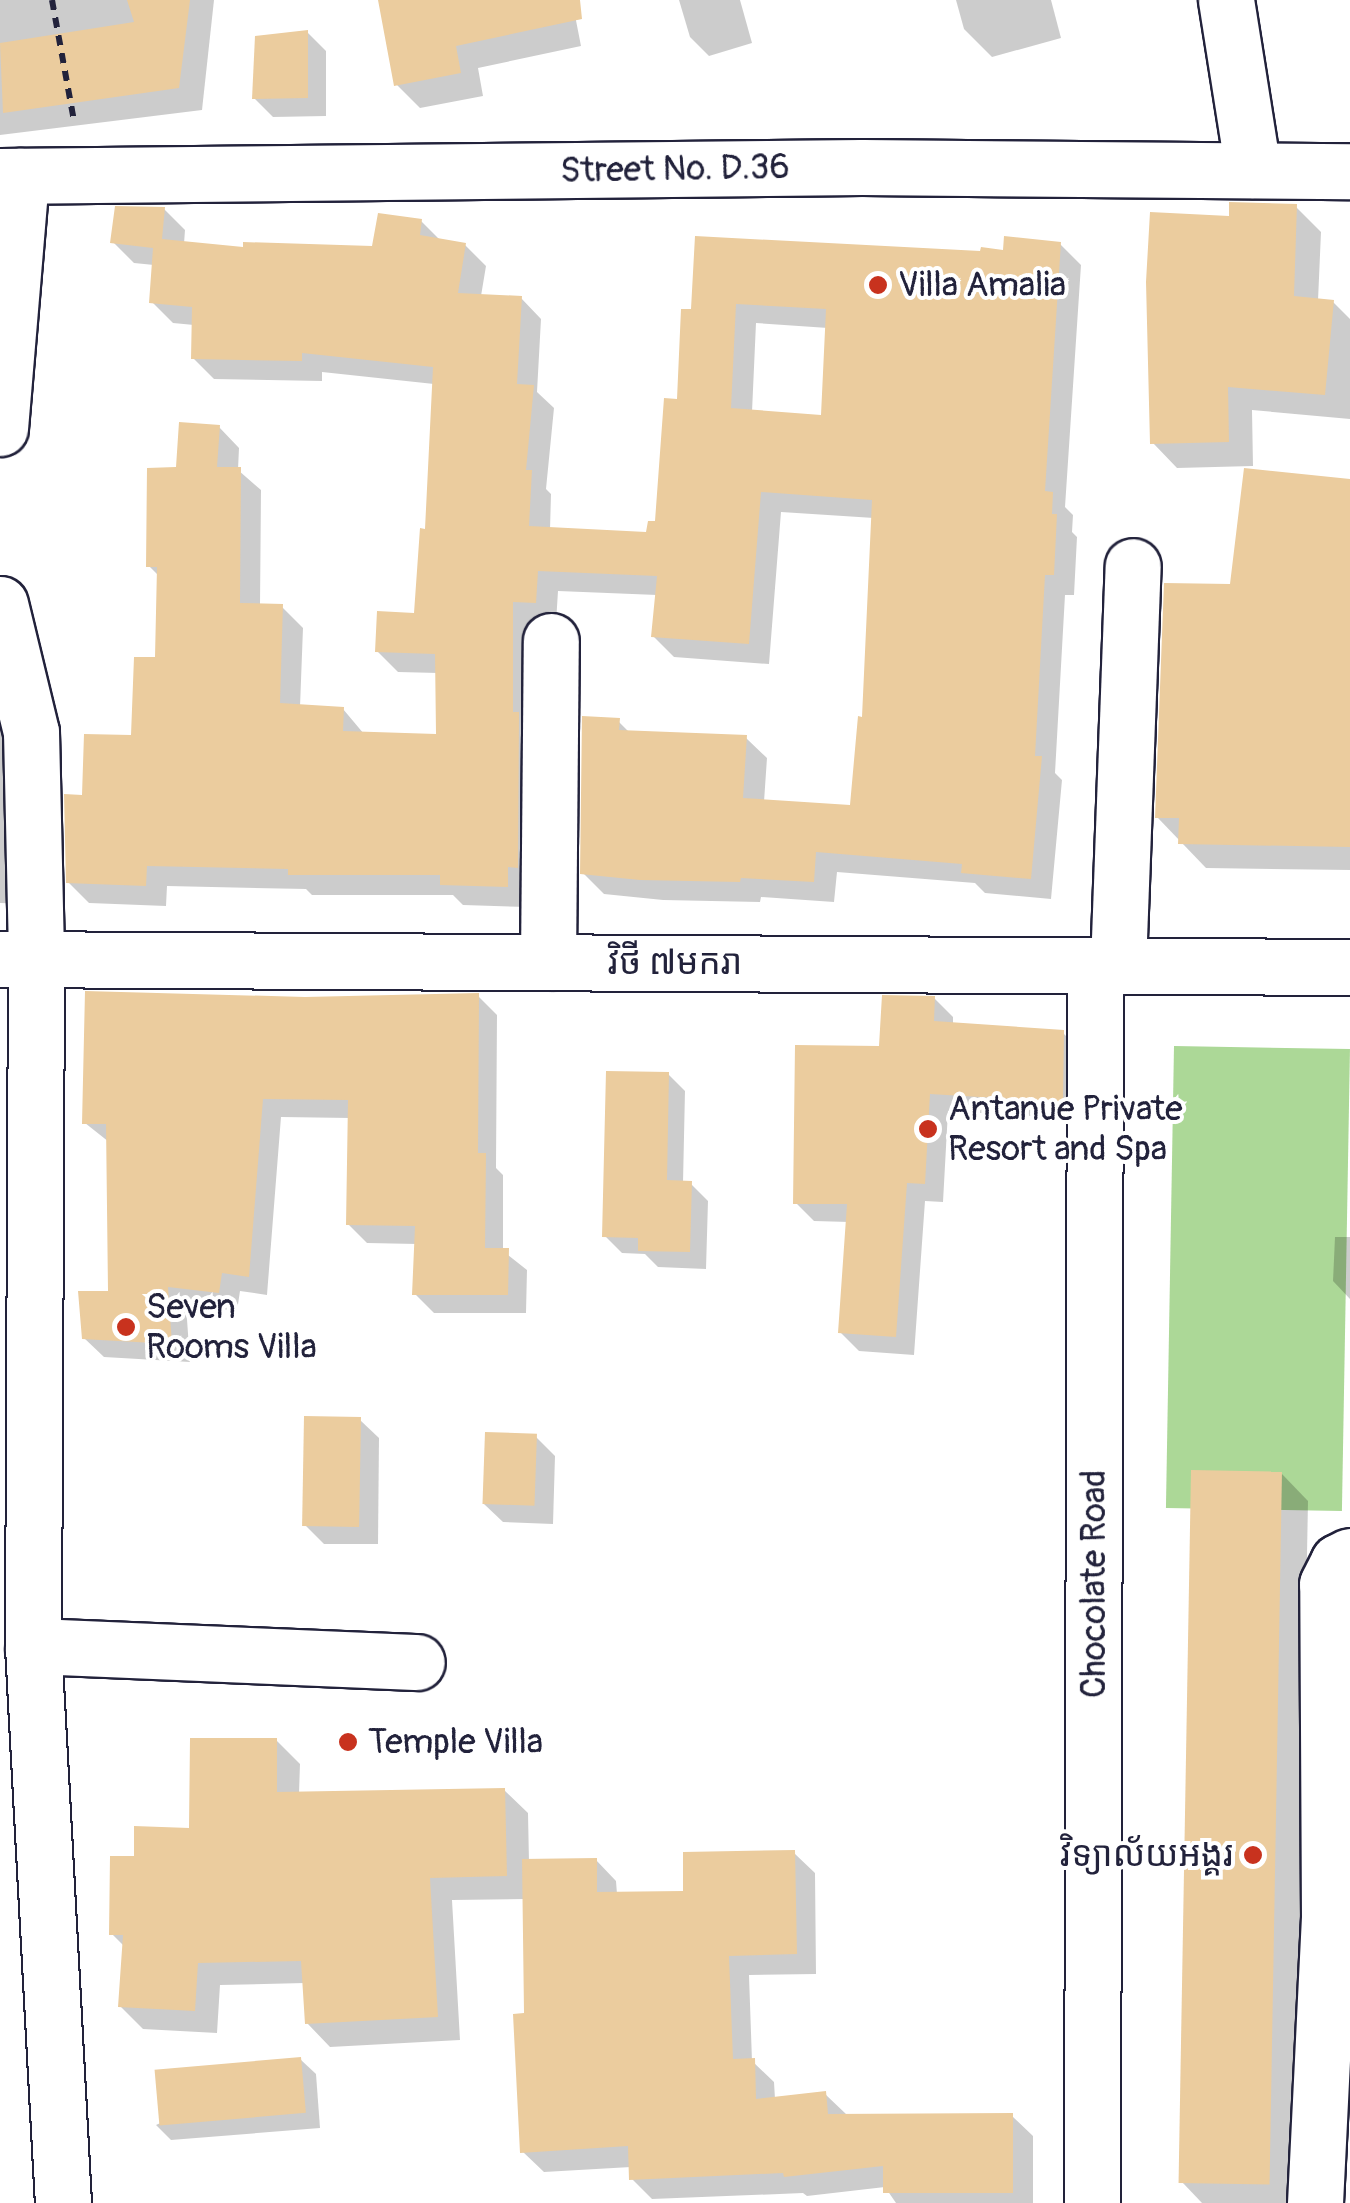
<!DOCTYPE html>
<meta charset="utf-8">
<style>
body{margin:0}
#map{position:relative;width:1350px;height:2203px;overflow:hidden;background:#fff;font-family:Pangolin,"Noto Sans Khmer",sans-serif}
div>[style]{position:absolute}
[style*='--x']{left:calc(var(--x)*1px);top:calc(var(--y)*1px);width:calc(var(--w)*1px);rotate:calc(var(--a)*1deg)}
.green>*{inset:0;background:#acd897;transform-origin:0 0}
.shadow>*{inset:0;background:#0003}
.building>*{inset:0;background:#ebcc9e;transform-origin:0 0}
.path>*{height:6px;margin-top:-3px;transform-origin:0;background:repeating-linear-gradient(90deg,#22223b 0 10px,transparent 0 18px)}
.roads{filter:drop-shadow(2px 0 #22223b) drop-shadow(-2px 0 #22223b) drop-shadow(0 2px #22223b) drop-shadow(0 -2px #22223b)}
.minor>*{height:55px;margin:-27.5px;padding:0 27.5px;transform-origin:27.5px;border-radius:27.5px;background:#fff}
.major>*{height:55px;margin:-27.5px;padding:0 27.5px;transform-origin:27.5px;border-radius:27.5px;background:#fff}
.dots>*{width:28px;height:28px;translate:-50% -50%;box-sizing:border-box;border:5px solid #fff;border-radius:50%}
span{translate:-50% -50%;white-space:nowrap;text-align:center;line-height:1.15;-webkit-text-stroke:8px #fff;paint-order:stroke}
.street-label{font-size:35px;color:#22223b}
.poi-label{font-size:35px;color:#22223b}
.left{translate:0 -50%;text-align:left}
.right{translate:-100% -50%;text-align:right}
</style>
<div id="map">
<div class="green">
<i style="left:1174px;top:1046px;width:176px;height:462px;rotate:1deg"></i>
</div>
<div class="shadow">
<i style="clip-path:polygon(0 0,214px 0,202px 110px,0 135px)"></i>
<i style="clip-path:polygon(381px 0,572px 0,581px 46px,478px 68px,483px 96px,420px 108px,397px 85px)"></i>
<i style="clip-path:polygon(679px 0,740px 0,752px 43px,709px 56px,690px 37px)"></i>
<i style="clip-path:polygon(956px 0,1051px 0,1061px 38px,992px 57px,964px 29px)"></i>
<i style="clip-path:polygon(307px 32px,326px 51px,326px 116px,273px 117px,254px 98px)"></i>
<i style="clip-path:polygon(1296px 207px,1321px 232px,1318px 301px,1333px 302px,1350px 319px,1350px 419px,1252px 410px,1253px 466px,1177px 468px,1153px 443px,1231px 218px)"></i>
<i style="clip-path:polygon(evenodd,164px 209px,185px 230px,184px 244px,245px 249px,374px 249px,421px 221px,441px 241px,465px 245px,486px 266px,481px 296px,521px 298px,541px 319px,537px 392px,554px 408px,546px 489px,551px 494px,550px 530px,649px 534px,658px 524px,679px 401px,684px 311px,1060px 244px,1081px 265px,1065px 507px,1073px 515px,1072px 532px,1077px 537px,1074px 595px,1065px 595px,1055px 773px,1062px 780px,1051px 899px,985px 893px,975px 883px,837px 872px,834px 902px,761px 897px,760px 902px,663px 900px,604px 894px,583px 873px,618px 721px,630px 733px,746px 738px,767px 758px,764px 802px,852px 808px,865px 719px,874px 518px,781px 512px,769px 664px,674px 657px,653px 636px,657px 595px,558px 591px,556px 623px,533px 622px,528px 907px,463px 905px,453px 895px,312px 895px,306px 889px,167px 886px,166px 906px,89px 903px,68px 882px,85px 797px,133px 738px,158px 660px,159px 576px,149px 566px,179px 470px,219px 427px,239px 448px,238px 470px,261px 490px,260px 606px,282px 607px,303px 628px,300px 707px,343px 709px,364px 734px,439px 737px,438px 673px,398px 672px,377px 651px,417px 616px,427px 531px,434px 384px,322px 372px,322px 381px,214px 379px,193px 358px,194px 325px,173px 323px,152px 302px,154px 265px,134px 263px,113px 242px,164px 209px,756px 323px,828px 328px,823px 418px,752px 412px,756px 323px)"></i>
<i style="clip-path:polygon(1350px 481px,1350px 870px,1206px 868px,1157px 817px)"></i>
<i style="clip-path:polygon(0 693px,28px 904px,0 903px)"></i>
<i style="clip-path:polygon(478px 996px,497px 1015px,496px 1168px,503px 1175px,503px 1251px,527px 1270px,526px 1313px,434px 1313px,415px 1294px,417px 1244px,367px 1243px,348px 1224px,350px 1118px,281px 1117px,267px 1295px,240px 1291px,237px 1311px,186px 1305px,190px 1362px,104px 1357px,84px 1338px,110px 1294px,109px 1142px,85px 1123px,305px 999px)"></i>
<i style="clip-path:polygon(934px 998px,953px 1017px,953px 1025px,1062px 1032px,1081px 1051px,1081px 1119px,948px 1111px,943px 1202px,925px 1201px,914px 1355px,859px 1351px,840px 1332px,849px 1222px,814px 1221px,795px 1202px,882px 1048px)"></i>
<i style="clip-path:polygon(668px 1074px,685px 1091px,683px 1183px,691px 1184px,708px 1201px,706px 1269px,658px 1267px,645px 1254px,622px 1253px,605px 1236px)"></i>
<i style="clip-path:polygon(1335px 1237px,1350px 1237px,1350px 1299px,1333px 1281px)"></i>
<i style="clip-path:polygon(360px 1420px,379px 1438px,378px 1544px,324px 1544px,305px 1525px)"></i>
<i style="clip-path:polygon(536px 1437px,555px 1456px,553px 1524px,503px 1522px,484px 1504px)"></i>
<i style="clip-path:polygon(1281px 1473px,1308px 1501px,1295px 2203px,1202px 2203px,1182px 2182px)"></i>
<i style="clip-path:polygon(276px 1740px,300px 1764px,299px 1794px,504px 1790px,528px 1813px,529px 1862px,596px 1860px,616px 1881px,617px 1894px,686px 1893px,794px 1853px,815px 1873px,816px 1974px,749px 1975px,752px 2061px,774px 2082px,775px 2099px,825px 2094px,846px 2114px,1012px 2116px,1033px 2136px,1033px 2203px,896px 2203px,885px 2187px,807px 2196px,803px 2193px,652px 2199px,632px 2179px,631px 2167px,544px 2172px,523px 2152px,525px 1899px,452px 1900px,460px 2040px,330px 2047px,307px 2023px,305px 1983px,220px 1985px,217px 2033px,143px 2029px,120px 2006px,125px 1947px,112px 1934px,136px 1858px,192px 1830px)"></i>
<i style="clip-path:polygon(300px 2059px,316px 2074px,320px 2128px,171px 2140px,156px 2125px)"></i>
</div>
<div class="building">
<i style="clip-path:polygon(127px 0,190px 0,179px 88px,3px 113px,0 43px,134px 22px)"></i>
<i style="clip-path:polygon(378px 0,580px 0,582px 19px,456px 46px,461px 73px,394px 86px)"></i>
<i style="clip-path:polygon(308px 30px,308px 98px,252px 99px,255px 36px)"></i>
<i style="clip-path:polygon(1229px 202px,1297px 204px,1294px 296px,1334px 300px,1325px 395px,1228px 387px,1229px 442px,1150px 444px,1146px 282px,1150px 212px,1229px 216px)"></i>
<i style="clip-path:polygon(evenodd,115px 206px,165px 207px,162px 239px,243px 247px,243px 242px,372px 246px,378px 213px,422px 219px,420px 235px,466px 243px,458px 293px,522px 296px,517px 384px,534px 385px,526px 470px,532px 470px,529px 526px,646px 532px,648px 521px,655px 521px,664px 398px,677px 399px,681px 309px,691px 309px,695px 236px,980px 251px,981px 247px,1003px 250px,1004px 236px,1061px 242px,1045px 491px,1053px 492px,1052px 514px,1057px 514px,1054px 575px,1045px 575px,1035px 756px,1042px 756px,1031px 879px,961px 873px,962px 864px,816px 852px,814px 882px,741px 878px,740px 882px,640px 880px,580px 874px,582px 716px,620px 718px,619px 730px,747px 735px,743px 798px,850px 805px,858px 716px,862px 717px,872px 500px,761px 492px,749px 644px,651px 637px,657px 576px,538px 571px,536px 603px,513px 602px,513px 712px,519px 712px,518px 868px,508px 867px,508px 887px,440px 885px,440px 875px,288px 875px,288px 869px,147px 866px,146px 886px,66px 883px,64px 794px,82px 795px,84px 734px,131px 735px,134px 657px,155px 657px,157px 567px,146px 567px,147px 468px,176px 467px,179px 422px,220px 425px,217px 467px,241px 467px,240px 603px,283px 604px,280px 703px,344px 707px,343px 731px,436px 734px,435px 654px,375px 652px,377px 611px,414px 613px,420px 528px,425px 529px,433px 367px,302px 353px,302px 361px,191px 359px,192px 307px,149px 303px,153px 248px,110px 243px,115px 206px,736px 304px,826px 309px,821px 415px,731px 408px,736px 304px)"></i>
<i style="clip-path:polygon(1244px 468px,1350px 479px,1350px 847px,1178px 844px,1179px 818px,1155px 818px,1164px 583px,1230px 584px)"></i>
<i style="clip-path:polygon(85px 991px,305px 997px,479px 993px,478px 1153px,486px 1153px,485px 1248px,509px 1248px,508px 1295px,412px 1295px,415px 1226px,346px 1225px,348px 1100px,263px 1099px,249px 1277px,222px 1273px,219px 1293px,168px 1287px,172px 1344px,82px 1339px,78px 1291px,108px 1291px,106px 1124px,82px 1124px)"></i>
<i style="clip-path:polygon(882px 995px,935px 996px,934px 1021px,1064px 1030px,1063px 1102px,930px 1094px,925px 1184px,907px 1183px,896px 1337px,838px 1333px,847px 1204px,793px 1204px,795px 1045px,879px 1046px)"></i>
<i style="clip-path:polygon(606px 1071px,669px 1072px,667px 1180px,692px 1181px,690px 1252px,638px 1251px,638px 1238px,602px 1237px)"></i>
<i style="left:361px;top:1417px;width:110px;height:57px;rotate:91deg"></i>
<i style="left:485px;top:1432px;width:52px;height:72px;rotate:2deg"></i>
<i style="left:1191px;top:1470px;width:91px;height:713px;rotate:1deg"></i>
<i style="clip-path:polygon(190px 1738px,277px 1738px,277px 1792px,505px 1788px,507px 1876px,430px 1878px,438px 2017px,305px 2024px,301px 1961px,198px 1963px,195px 2011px,118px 2007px,123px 1935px,109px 1935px,110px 1856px,134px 1856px,134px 1826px,189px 1828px)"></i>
<i style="clip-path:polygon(795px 1850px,797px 1954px,729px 1956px,733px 2059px,755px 2058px,756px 2099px,826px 2091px,828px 2114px,1013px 2113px,1013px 2193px,883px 2193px,883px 2166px,784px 2177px,783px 2173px,629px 2180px,628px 2146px,520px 2153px,513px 2014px,524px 2013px,522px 1859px,597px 1858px,597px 1892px,683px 1891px,683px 1852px)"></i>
<i style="left:301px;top:2057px;width:56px;height:147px;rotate:85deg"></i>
</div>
<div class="path">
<i style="--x:52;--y:0;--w:123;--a:79.7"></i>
</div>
<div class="roads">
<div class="minor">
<i style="--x:1226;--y:0;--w:172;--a:81"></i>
<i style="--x:0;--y:176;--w:862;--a:-0.6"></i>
<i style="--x:862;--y:167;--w:488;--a:0.5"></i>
<i style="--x:0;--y:428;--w:253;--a:-85.2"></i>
<i style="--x:0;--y:604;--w:132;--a:76.4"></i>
<i style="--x:31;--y:732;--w:227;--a:88.7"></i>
<i style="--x:36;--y:959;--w:687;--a:90.25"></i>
<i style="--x:33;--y:1646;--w:558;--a:86.92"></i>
<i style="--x:548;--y:962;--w:321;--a:-89.5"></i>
<i style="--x:1118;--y:966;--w:400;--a:-87.9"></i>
<i style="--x:33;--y:1646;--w:384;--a:2.4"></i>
<i style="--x:1092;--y:2203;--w:1238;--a:-89.86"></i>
<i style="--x:1315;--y:2203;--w:286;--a:-87.2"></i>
<i style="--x:1329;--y:1917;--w:333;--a:-90.3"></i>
<i style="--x:1327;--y:1584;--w:25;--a:-63"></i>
<i style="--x:1338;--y:1562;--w:13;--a:-27"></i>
</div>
<div class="major">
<i style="--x:0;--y:959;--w:1350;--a:0.34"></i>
</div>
</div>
<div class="dots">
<i style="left:878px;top:285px;background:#c8321e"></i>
<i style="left:928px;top:1129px;background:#c8321e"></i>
<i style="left:126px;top:1327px;background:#c8321e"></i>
<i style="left:348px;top:1742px;background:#c8321e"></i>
<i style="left:1253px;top:1855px;background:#c8321e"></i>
</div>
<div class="street-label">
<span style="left:675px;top:169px;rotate:-1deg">Street No. D.36</span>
<span style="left:675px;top:963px">វិថី ៧មករា</span>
<span style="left:1094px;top:1584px;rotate:-90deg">Chocolate Road</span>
</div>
<div class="poi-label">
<span class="left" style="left:898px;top:285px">Villa Amalia</span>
<span class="left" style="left:948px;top:1129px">Antanue Private<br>Resort and Spa</span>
<span class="left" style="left:146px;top:1327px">Seven<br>Rooms Villa</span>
<span class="left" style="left:368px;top:1742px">Temple Villa</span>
<span class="right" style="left:1233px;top:1855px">វិទ្យាល័យអង្គរ</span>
</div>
</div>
